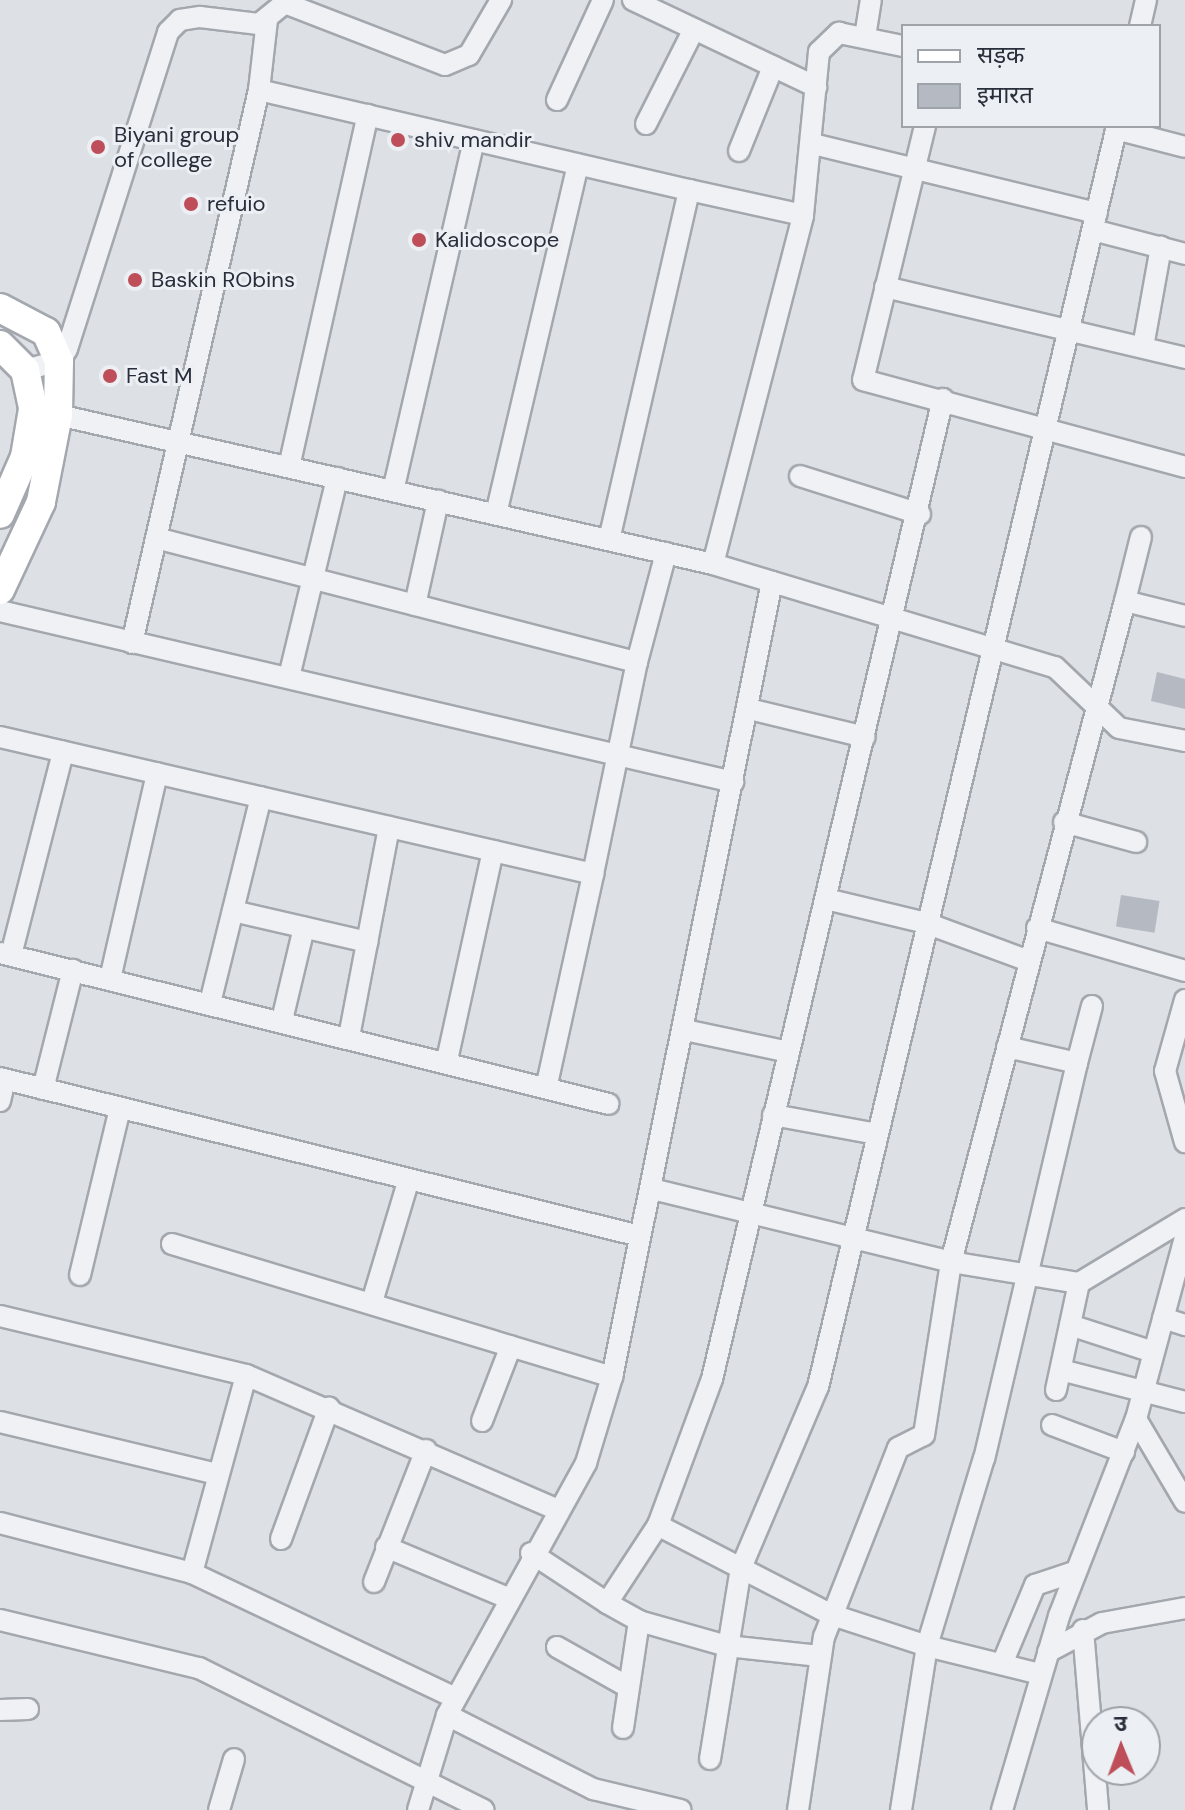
<!DOCTYPE html>
<meta charset="utf-8">
<style>
body{margin:0}
#map{position:relative;width:1185px;height:1810px;overflow:hidden;background:#dde0e5;font-family:"DM Sans","Noto Sans Devanagari",sans-serif}
div>[style]{position:absolute}
[style*='--x']{left:calc(var(--x)*1px);top:calc(var(--y)*1px);width:calc(var(--w)*1px);rotate:calc(var(--a)*1deg)}
.building>*{inset:0;background:#b5b9c1;transform-origin:0 0}
.roads{filter:drop-shadow(2px 0 #a3a7ae) drop-shadow(-2px 0 #a3a7ae) drop-shadow(0 2px #a3a7ae) drop-shadow(0 -2px #a3a7ae)}
.street>*{height:20px;margin:-10px;padding:0 10px;transform-origin:10px;border-radius:10px;background:#eff1f4}
.secondary>*{height:28px;margin:-14px;padding:0 14px;transform-origin:14px;border-radius:14px;background:#fff}
.dots>*{width:22px;height:22px;translate:-50% -50%;box-sizing:border-box;border:4px solid #eceff3;border-radius:50%}
span{translate:-50% -50%;white-space:nowrap;text-align:center;line-height:1.15;-webkit-text-stroke:6px #eceff3;paint-order:stroke}
.poi-label{font-size:22px;color:#282e3a}
.left{translate:0 -50%;text-align:left}
.legend{position:absolute;left:901px;top:24px;width:260px;height:104px;box-sizing:border-box;background:#eceff3;border:2px solid #9ea2a9;margin:0;padding:10px 14px;list-style:none;font-size:24px;color:#282e3a}
.legend li{display:flex;align-items:center;gap:16px;height:40px}
.legend b{width:40px;border:2px solid #9ea2a9}
.north{position:absolute;left:1081px;top:1706px;width:80px;height:80px;box-sizing:border-box;background:#eceff3;border:2px solid #9ea2a9;border-radius:50%;rotate:359deg;font-size:22px;font-weight:700;line-height:32px;text-align:center;color:#282e3a}
.north::after{content:'';display:block;margin:auto;width:28px;height:36px;background:#be4e5a;clip-path:polygon(50% 0,100% 100%,50% 72%,0 100%)}
</style>
<div id="map">
<div class="building">
<i style="clip-path:polygon(1157px 672px,1185px 679px,1185px 709px,1151px 701px)"></i>
<i style="left:1121px;top:895px;width:39px;height:32px;rotate:9deg"></i>
</div>
<div class="roads">
<div class="street">
<i style="--x:633;--y:0;--w:203;--a:25.4"></i>
<i style="--x:287;--y:4;--w:169;--a:21.1"></i>
<i style="--x:445;--y:65;--w:26;--a:-23"></i>
<i style="--x:469;--y:55;--w:64;--a:-59.8"></i>
<i style="--x:267;--y:20;--w:70;--a:96.5"></i>
<i style="--x:259;--y:90;--w:441;--a:13.1"></i>
<i style="--x:1140;--y:26;--w:27;--a:-77"></i>
<i style="--x:865;--y:37;--w:37;--a:-81"></i>
<i style="--x:557;--y:100;--w:110;--a:-65.3"></i>
<i style="--x:646;--y:124;--w:106;--a:-63.2"></i>
<i style="--x:925;--y:126;--w:261;--a:103.7"></i>
<i style="--x:863;--y:380;--w:334;--a:15.1"></i>
<i style="--x:1116;--y:129;--w:71;--a:14.6"></i>
<i style="--x:813;--y:144;--w:292;--a:13.7"></i>
<i style="--x:739;--y:151;--w:91;--a:-68"></i>
<i style="--x:1093;--y:230;--w:95;--a:14.6"></i>
<i style="--x:885;--y:287;--w:308;--a:13.3"></i>
<i style="--x:1143;--y:347;--w:102;--a:-79.8"></i>
<i style="--x:25;--y:370;--w:35;--a:-15"></i>
<i style="--x:59;--y:361;--w:14;--a:-56"></i>
<i style="--x:67;--y:349;--w:333;--a:-72.3"></i>
<i style="--x:168;--y:32;--w:17;--a:-45"></i>
<i style="--x:180;--y:20;--w:20;--a:-9"></i>
<i style="--x:200;--y:17;--w:59;--a:6.8"></i>
<i style="--x:259;--y:24;--w:38;--a:-39"></i>
<i style="--x:45;--y:412;--w:685;--a:12.82"></i>
<i style="--x:713;--y:564;--w:357;--a:16.8"></i>
<i style="--x:1055;--y:667;--w:88;--a:43.6"></i>
<i style="--x:1119;--y:728;--w:67;--a:11.1"></i>
<i style="--x:289;--y:467;--w:361;--a:-77.4"></i>
<i style="--x:800;--y:476;--w:126;--a:17.6"></i>
<i style="--x:393;--y:491;--w:360;--a:-77"></i>
<i style="--x:496;--y:514;--w:359;--a:-76.8"></i>
<i style="--x:156;--y:538;--w:497;--a:14.5"></i>
<i style="--x:637;--y:662;--w:113;--a:-75.1"></i>
<i style="--x:609;--y:540;--w:359;--a:-77.1"></i>
<i style="--x:689;--y:190;--w:117;--a:12.4"></i>
<i style="--x:713;--y:564;--w:360;--a:-75.5"></i>
<i style="--x:803;--y:215;--w:164;--a:-84.4"></i>
<i style="--x:819;--y:52;--w:28;--a:-44"></i>
<i style="--x:839;--y:33;--w:65;--a:11.5"></i>
<i style="--x:1125;--y:601;--w:66;--a:-76"></i>
<i style="--x:415;--y:605;--w:107;--a:-77.5"></i>
<i style="--x:0;--y:611;--w:753;--a:13.13"></i>
<i style="--x:132;--y:643;--w:567;--a:-77.07"></i>
<i style="--x:289;--y:677;--w:205;--a:-76.4"></i>
<i style="--x:749;--y:709;--w:119;--a:13.6"></i>
<i style="--x:0;--y:737;--w:609;--a:13.01"></i>
<i style="--x:593;--y:874;--w:217;--a:-78.3"></i>
<i style="--x:1064;--y:822;--w:75;--a:15.5"></i>
<i style="--x:826;--y:899;--w:103;--a:13.5"></i>
<i style="--x:926;--y:923;--w:110;--a:20.3"></i>
<i style="--x:233;--y:911;--w:138;--a:13"></i>
<i style="--x:1037;--y:928;--w:154;--a:16.2"></i>
<i style="--x:0;--y:953;--w:627;--a:13.93"></i>
<i style="--x:11;--y:955;--w:210;--a:-75.6"></i>
<i style="--x:110;--y:979;--w:211;--a:-77.1"></i>
<i style="--x:1185;--y:1000;--w:74;--a:105.7"></i>
<i style="--x:1165;--y:1071;--w:74;--a:74.3"></i>
<i style="--x:210;--y:1003;--w:212;--a:-76.1"></i>
<i style="--x:282;--y:1020;--w:95;--a:-76.6"></i>
<i style="--x:685;--y:1030;--w:106;--a:11.9"></i>
<i style="--x:349;--y:1037;--w:214;--a:-79.2"></i>
<i style="--x:1007;--y:1047;--w:72;--a:12.9"></i>
<i style="--x:1077;--y:1063;--w:406;--a:103.2"></i>
<i style="--x:984;--y:1458;--w:196;--a:106.9"></i>
<i style="--x:927;--y:1646;--w:116;--a:13.9"></i>
<i style="--x:447;--y:1060;--w:214;--a:-77.6"></i>
<i style="--x:1077;--y:1063;--w:59;--a:-75.3"></i>
<i style="--x:0;--y:1078;--w:659;--a:13.87"></i>
<i style="--x:547;--y:1084;--w:215;--a:-77.6"></i>
<i style="--x:43;--y:1089;--w:123;--a:-75.9"></i>
<i style="--x:0;--y:1101;--w:22;--a:-77"></i>
<i style="--x:773;--y:1115;--w:106;--a:10.4"></i>
<i style="--x:652;--y:1189;--w:308;--a:13.7"></i>
<i style="--x:951;--y:1262;--w:130;--a:9.3"></i>
<i style="--x:1079;--y:1283;--w:124;--a:-31.1"></i>
<i style="--x:172;--y:1244;--w:460;--a:16.8"></i>
<i style="--x:80;--y:1275;--w:172;--a:-76.5"></i>
<i style="--x:372;--y:1302;--w:128;--a:-73.3"></i>
<i style="--x:0;--y:1316;--w:253;--a:13.5"></i>
<i style="--x:246;--y:1375;--w:340;--a:23.4"></i>
<i style="--x:1163;--y:1318;--w:23;--a:18"></i>
<i style="--x:1070;--y:1325;--w:87;--a:18"></i>
<i style="--x:1061;--y:1370;--w:128;--a:14.5"></i>
<i style="--x:1056;--y:1390;--w:109;--a:-77.9"></i>
<i style="--x:1136;--y:1419;--w:96;--a:59.4"></i>
<i style="--x:482;--y:1421;--w:80;--a:-68.9"></i>
<i style="--x:0;--y:1422;--w:222;--a:13.5"></i>
<i style="--x:1052;--y:1425;--w:77;--a:20.6"></i>
<i style="--x:0;--y:1523;--w:198;--a:14.6"></i>
<i style="--x:192;--y:1573;--w:291;--a:25.4"></i>
<i style="--x:281;--y:1539;--w:140;--a:-69.9"></i>
<i style="--x:386;--y:1547;--w:132;--a:22.7"></i>
<i style="--x:531;--y:1553;--w:91;--a:33.3"></i>
<i style="--x:607;--y:1603;--w:93;--a:-56.8"></i>
<i style="--x:192;--y:1573;--w:205;--a:-74.7"></i>
<i style="--x:374;--y:1582;--w:142;--a:-68.5"></i>
<i style="--x:607;--y:1603;--w:37;--a:29"></i>
<i style="--x:639;--y:1621;--w:91;--a:15.9"></i>
<i style="--x:727;--y:1646;--w:93;--a:6.2"></i>
<i style="--x:0;--y:1620;--w:205;--a:13.6"></i>
<i style="--x:199;--y:1668;--w:318;--a:26.5"></i>
<i style="--x:1083;--y:1630;--w:181;--a:85.2"></i>
<i style="--x:557;--y:1647;--w:81;--a:29.4"></i>
<i style="--x:1048;--y:1652;--w:61;--a:-28.2"></i>
<i style="--x:1102;--y:1623;--w:84;--a:-10.2"></i>
<i style="--x:1002;--y:1664;--w:86;--a:-67.3"></i>
<i style="--x:1035;--y:1585;--w:41;--a:-18.4"></i>
<i style="--x:0;--y:1710;--w:28;--a:-2"></i>
<i style="--x:447;--y:1715;--w:164;--a:26.9"></i>
<i style="--x:593;--y:1789;--w:90;--a:13.4"></i>
<i style="--x:623;--y:1728;--w:108;--a:-81.5"></i>
<i style="--x:710;--y:1759;--w:193;--a:-80.8"></i>
<i style="--x:741;--y:1568;--w:197;--a:-67"></i>
<i style="--x:818;--y:1387;--w:1296;--a:-76.66"></i>
<i style="--x:219;--y:1810;--w:53;--a:-73.6"></i>
<i style="--x:418;--y:1810;--w:99;--a:-73"></i>
<i style="--x:447;--y:1715;--w:288;--a:-61.1"></i>
<i style="--x:586;--y:1463;--w:90;--a:-73.2"></i>
<i style="--x:612;--y:1377;--w:811;--a:-78.62"></i>
<i style="--x:798;--y:1810;--w:175;--a:-81.5"></i>
<i style="--x:824;--y:1637;--w:203;--a:-68.6"></i>
<i style="--x:898;--y:1448;--w:29;--a:-27"></i>
<i style="--x:924;--y:1435;--w:175;--a:-81.1"></i>
<i style="--x:951;--y:1262;--w:684;--a:-75.25"></i>
<i style="--x:1125;--y:601;--w:62;--a:14"></i>
<i style="--x:901;--y:1810;--w:166;--a:-81"></i>
<i style="--x:927;--y:1646;--w:100;--a:-161.9"></i>
<i style="--x:832;--y:1615;--w:196;--a:-152.7"></i>
<i style="--x:658;--y:1525;--w:156;--a:-69.7"></i>
<i style="--x:712;--y:1379;--w:1007;--a:-76.74"></i>
<i style="--x:1002;--y:1810;--w:202;--a:-73.6"></i>
<i style="--x:1059;--y:1616;--w:212;--a:-68.7"></i>
<i style="--x:1136;--y:1419;--w:188;--a:-74.9"></i>
</div>
<div class="secondary">
<i style="--x:0;--y:308;--w:52;--a:27.6"></i>
<i style="--x:46;--y:332;--w:32;--a:66"></i>
<i style="--x:59;--y:361;--w:54;--a:91.1"></i>
<i style="--x:58;--y:415;--w:89;--a:101.1"></i>
<i style="--x:41;--y:502;--w:97;--a:115"></i>
<i style="--x:0;--y:345;--w:35;--a:45"></i>
<i style="--x:25;--y:370;--w:40;--a:78"></i>
<i style="--x:33;--y:409;--w:49;--a:99.5"></i>
<i style="--x:25;--y:457;--w:62;--a:113.7"></i>
</div>
</div>
<div class="dots">
<i style="left:398px;top:140px;background:#be4e5a"></i>
<i style="left:98px;top:147px;background:#be4e5a"></i>
<i style="left:191px;top:204px;background:#be4e5a"></i>
<i style="left:419px;top:240px;background:#be4e5a"></i>
<i style="left:135px;top:280px;background:#be4e5a"></i>
<i style="left:110px;top:376px;background:#be4e5a"></i>
</div>
<div class="poi-label">
<span class="left" style="left:114px;top:147px">Biyani group<br>of college</span>
<span class="left" style="left:414px;top:140px">shiv mandir</span>
<span class="left" style="left:207px;top:204px">refuio</span>
<span class="left" style="left:435px;top:240px">Kalidoscope</span>
<span class="left" style="left:151px;top:280px">Baskin RObins</span>
<span class="left" style="left:126px;top:376px">Fast M</span>
</div>
<ul class="legend">
<li><b style="height:10px;background:#fff"></b>सड़क</li>
<li><b style="height:22px;background:#b5b9c1"></b>इमारत</li>
</ul>
<div class="north">उ</div>
</div>
